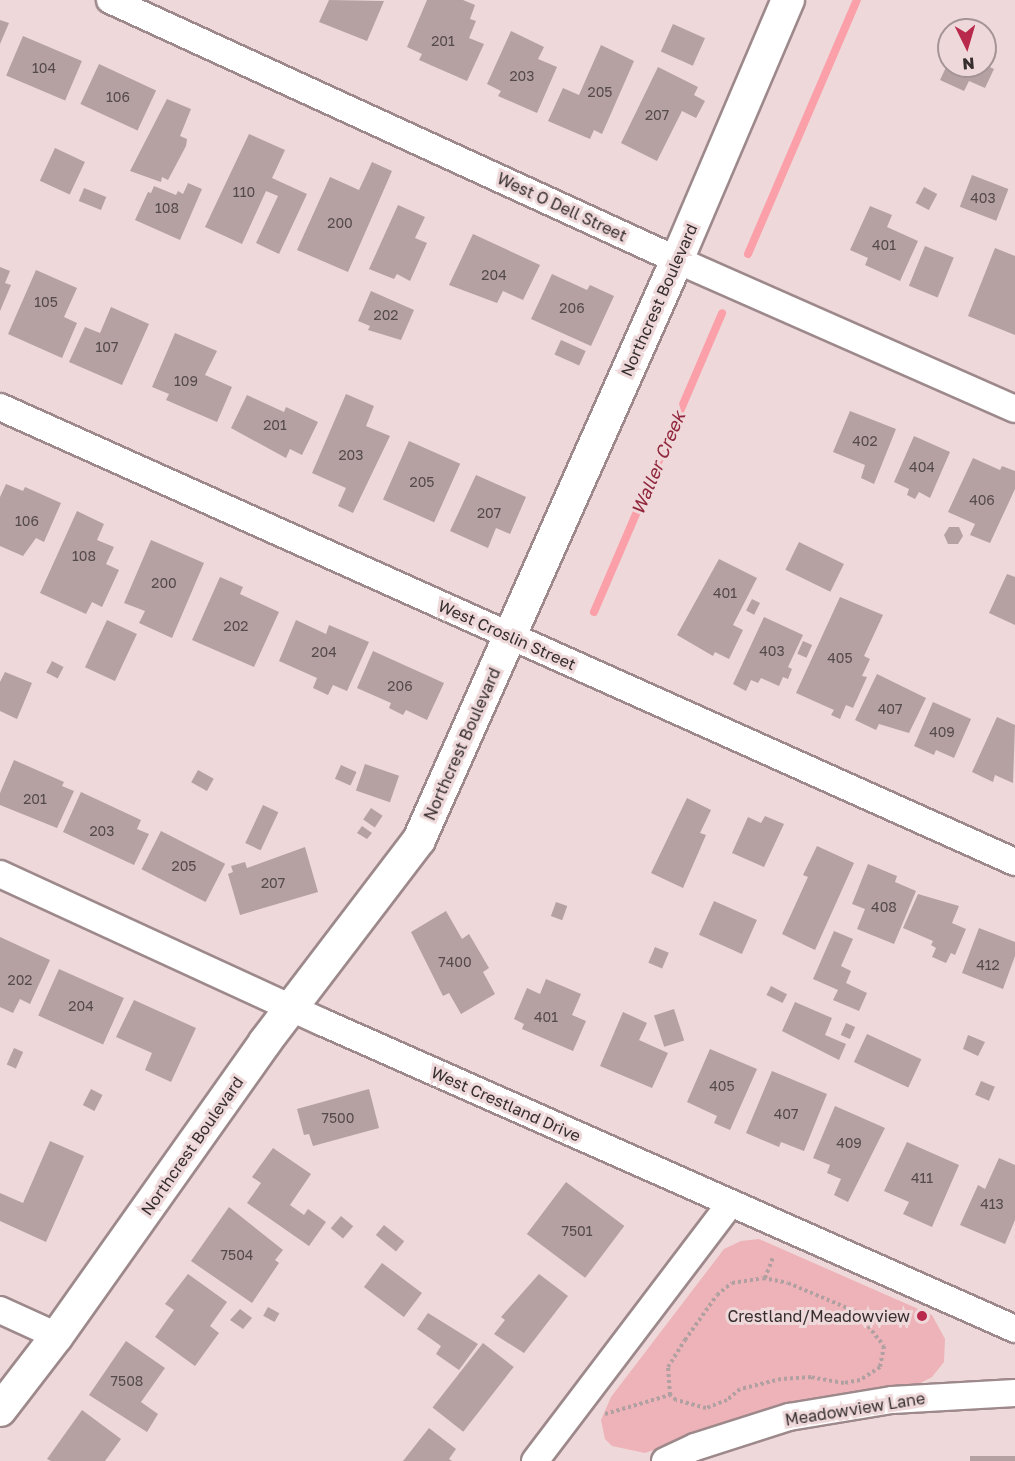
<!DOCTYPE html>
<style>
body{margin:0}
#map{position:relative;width:1015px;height:1461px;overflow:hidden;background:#eed8d9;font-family:"Golos Text",sans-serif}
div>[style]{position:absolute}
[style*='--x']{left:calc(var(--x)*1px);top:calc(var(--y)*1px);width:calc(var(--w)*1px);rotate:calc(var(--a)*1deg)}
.green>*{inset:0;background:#eeb3b8}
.stream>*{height:8px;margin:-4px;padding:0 4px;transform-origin:4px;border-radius:4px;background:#fb9fa9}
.building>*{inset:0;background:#b5a1a2;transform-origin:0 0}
.path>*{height:4px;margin-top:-2px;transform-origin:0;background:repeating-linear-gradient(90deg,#b1a0a1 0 3px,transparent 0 6px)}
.roads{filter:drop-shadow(2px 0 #9d898b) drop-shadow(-2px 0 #9d898b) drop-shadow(0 2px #9d898b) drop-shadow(0 -2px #9d898b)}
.minor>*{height:26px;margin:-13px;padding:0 13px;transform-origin:13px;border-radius:13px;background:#fff}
.tertiary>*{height:32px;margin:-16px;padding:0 16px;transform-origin:16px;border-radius:16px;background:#fff}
.dots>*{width:16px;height:16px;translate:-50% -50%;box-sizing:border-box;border:3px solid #eed8d9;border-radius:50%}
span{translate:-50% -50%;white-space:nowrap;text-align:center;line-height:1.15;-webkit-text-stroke:6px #eed8d9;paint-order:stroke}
.number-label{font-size:14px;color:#554a4b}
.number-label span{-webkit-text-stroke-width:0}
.street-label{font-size:16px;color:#352d2e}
.poi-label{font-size:16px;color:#352d2e}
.right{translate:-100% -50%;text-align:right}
.water-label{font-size:18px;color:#91283e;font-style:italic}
.north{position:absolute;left:937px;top:18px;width:60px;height:60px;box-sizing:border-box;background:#eed8d9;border:2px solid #a49495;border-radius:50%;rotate:175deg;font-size:16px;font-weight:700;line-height:24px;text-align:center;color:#352d2e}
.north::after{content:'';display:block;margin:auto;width:21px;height:27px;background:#b9294c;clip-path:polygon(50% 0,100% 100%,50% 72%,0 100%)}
</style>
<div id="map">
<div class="green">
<i style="clip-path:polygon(759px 1239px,932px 1315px,945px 1339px,944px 1362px,932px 1377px,915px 1386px,827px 1396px,741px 1419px,645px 1453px,612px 1446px,605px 1439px,601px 1420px,611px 1397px,724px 1249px,741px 1241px)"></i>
</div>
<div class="stream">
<i style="--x:748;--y:254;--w:276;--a:-66.8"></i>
<i style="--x:594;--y:612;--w:325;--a:-66.8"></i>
</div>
<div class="building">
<i style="clip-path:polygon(329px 0,384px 1px,367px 41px,319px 22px)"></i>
<i style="clip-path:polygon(427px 0,463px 0,475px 5px,470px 19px,476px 21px,469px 38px,484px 44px,467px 81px,419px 60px,422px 54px,407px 47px)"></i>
<i style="clip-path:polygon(0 20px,9px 23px,0 44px)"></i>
<i style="left:673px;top:24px;width:35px;height:30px;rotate:24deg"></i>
<i style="clip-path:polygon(511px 31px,544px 47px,538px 59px,557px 67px,537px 113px,498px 96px,501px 91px,487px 84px)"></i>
<i style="left:23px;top:36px;width:64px;height:43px;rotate:23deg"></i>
<i style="clip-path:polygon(949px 42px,949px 66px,985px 65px,994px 69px,985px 88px,969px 81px,964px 91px,940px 80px,949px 61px,942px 58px)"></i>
<i style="clip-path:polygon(601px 45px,634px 61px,602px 134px,594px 130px,590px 139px,548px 121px,563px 88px,579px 95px)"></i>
<i style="left:99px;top:64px;width:63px;height:44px;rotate:25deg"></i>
<i style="clip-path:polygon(658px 67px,698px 87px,694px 95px,705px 101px,696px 118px,682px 111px,657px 161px,621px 143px)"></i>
<i style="clip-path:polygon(167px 99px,191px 109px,180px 136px,187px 139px,186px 146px,168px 180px,162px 177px,161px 182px,130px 171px)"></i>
<i style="clip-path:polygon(249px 134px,285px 150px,272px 178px,307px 194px,279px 254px,256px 243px,278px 196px,266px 191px,242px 244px,205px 227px)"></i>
<i style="left:55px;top:148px;width:33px;height:36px;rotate:25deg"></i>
<i style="clip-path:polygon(372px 162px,392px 171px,348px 272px,297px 250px,330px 177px,359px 190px)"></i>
<i style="left:972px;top:175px;width:39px;height:34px;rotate:21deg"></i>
<i style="clip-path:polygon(188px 183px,202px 189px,180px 240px,135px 220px,148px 192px,151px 193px,154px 186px,176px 195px,178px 191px,183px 194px)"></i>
<i style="left:924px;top:187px;width:15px;height:18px;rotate:28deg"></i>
<i style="left:84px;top:188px;width:24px;height:14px;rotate:22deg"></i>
<i style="clip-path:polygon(398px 205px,425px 217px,415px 238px,427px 243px,410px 281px,397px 274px,394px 279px,369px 269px)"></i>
<i style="clip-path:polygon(870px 206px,892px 215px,887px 227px,918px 241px,900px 281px,865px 265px,868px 258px,850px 250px)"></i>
<i style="clip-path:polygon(473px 234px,540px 265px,523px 300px,503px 291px,497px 303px,449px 285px)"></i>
<i style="left:925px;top:246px;width:31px;height:43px;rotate:22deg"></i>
<i style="clip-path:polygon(995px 248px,1015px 256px,1015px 335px,968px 316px)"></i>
<i style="clip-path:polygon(0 267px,10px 271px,5px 283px,11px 285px,0 311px)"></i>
<i style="clip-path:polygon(36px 270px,77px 288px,64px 317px,77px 323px,62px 358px,8px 334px)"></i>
<i style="clip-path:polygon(552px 274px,587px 290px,590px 285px,614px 296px,591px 346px,531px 319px)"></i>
<i style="clip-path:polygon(371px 291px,414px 310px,401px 340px,368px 330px,370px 326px,358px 321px)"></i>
<i style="clip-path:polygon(111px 307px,149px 324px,122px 385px,69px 362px,85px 327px,100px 333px)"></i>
<i style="clip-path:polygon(175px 333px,217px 351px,205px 375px,232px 387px,217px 422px,166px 400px,169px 394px,152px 387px)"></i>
<i style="left:561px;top:340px;width:27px;height:16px;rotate:24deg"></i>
<i style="clip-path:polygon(346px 394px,374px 406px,366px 426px,390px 436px,353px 513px,338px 506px,346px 488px,312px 473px)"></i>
<i style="clip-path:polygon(247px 395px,284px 412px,286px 407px,318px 422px,302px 455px,290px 449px,286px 458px,231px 428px)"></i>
<i style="clip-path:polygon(850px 411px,896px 429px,874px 484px,861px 478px,865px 465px,833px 452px)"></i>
<i style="clip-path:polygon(914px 436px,950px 452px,930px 498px,919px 492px,915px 499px,907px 495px,909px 489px,894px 482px)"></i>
<i style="left:409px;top:441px;width:56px;height:64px;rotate:24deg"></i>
<i style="clip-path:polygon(973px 458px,1000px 470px,1002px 466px,1015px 471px,1015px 489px,990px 543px,970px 535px,975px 524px,948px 512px)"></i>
<i style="clip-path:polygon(476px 475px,526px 497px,510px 534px,496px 528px,488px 548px,450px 531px)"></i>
<i style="clip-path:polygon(6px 484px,23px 491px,25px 487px,61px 503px,44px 542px,36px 538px,23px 556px,0 546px,0 497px)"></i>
<i style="clip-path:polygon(77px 511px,104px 524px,97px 540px,114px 547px,106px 564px,119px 570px,102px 607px,92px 602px,86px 614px,40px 593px)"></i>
<i style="clip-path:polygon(949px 527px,959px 527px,963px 536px,958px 544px,948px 544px,944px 535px)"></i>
<i style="clip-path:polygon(151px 540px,204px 563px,172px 638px,139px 623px,145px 611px,124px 603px)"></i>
<i style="left:799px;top:542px;width:50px;height:31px;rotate:26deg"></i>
<i style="clip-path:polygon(719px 559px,757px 578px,733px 625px,743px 630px,729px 659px,715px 652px,713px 656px,677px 635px)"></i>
<i style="clip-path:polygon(1007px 574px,1015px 577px,1015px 625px,989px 613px)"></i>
<i style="clip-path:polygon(220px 577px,243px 587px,240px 594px,279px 612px,254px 667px,192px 640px)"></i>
<i style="clip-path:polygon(840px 597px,883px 615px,864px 656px,870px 659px,862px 676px,867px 677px,853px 708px,846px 705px,840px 719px,831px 715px,834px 710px,796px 693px)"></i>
<i style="left:752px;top:599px;width:9px;height:13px;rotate:27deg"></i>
<i style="clip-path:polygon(764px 617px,803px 635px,788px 667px,792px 669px,788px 679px,783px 677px,779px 686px,761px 678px,758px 683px,751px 680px,746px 691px,733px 684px)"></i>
<i style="left:107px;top:620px;width:33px;height:52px;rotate:25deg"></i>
<i style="clip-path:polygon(296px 620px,326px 634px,329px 625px,369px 642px,347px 691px,333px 685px,328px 695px,313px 688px,317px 678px,279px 661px)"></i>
<i style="left:803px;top:641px;width:10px;height:14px;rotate:24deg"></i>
<i style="clip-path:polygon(373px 651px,444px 683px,427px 720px,406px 710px,403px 715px,389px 708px,391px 703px,357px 688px)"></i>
<i style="left:52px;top:661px;width:13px;height:13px;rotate:27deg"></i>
<i style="clip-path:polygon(5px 672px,32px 683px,17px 719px,0 711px,0 682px)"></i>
<i style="clip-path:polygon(877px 674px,926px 698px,909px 733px,879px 724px,876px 730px,855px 720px)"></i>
<i style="clip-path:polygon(933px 702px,971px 719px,954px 758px,936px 750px,934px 755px,914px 746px)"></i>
<i style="clip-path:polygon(997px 717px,1015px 725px,1013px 783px,995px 775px,993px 782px,972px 772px)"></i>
<i style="clip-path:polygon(14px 760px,64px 782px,62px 786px,74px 791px,57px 828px,0 805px,0 793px)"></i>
<i style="left:365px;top:764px;width:36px;height:28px;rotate:19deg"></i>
<i style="left:341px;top:765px;width:17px;height:15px;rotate:24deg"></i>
<i style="left:198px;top:770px;width:18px;height:14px;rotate:29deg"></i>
<i style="clip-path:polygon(81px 792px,141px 820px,137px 829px,149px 834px,134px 865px,63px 832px)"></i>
<i style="clip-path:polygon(687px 798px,711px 810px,700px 833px,706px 835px,683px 888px,651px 873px)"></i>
<i style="left:263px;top:805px;width:17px;height:42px;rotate:25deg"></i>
<i style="left:371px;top:808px;width:14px;height:14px;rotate:34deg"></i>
<i style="clip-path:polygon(765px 816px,784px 824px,764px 867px,732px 853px,748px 817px,761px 823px)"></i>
<i style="clip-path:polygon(362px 826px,372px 833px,367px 839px,357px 833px)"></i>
<i style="left:161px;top:831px;width:72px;height:43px;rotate:27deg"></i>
<i style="clip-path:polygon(817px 846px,854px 863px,815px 950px,782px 934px,808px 877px,803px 875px)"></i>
<i style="clip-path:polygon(305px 847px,318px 892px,240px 915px,228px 874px,233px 872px,231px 866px,245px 862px,247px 868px)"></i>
<i style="clip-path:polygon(868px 864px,897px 876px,895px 882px,916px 891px,894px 944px,857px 929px,865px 909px,852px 904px)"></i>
<i style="clip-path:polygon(918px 894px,959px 906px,952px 923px,966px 929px,955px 955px,951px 953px,946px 963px,932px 957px,936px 948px,931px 945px,933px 941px,903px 928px)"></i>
<i style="left:714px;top:901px;width:47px;height:37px;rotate:24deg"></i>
<i style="left:556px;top:902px;width:12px;height:15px;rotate:20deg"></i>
<i style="clip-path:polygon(446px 911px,462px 939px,469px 934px,489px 968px,483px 972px,495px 994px,461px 1014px,449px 993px,443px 996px,411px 932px)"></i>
<i style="clip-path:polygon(979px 928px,1015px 942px,1015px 956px,1003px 989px,962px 973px)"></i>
<i style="clip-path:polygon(834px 931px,853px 939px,841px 966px,851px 971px,846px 983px,867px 993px,859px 1011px,833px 1000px,838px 990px,813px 979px)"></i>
<i style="clip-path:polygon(0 937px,50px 960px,30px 1004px,20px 999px,13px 1013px,0 1007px)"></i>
<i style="left:655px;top:947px;width:15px;height:17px;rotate:23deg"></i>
<i style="left:59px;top:969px;width:71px;height:51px;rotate:24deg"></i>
<i style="clip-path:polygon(546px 979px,581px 994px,572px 1015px,586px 1021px,573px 1051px,522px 1029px,524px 1024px,514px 1019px,527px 988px,540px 994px)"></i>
<i style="left:771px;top:986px;width:18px;height:10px;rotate:27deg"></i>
<i style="clip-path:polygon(134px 1000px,196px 1028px,171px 1082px,145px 1070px,152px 1053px,116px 1037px)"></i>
<i style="clip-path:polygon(795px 1002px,832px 1018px,825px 1035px,846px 1044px,839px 1060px,782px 1031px)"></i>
<i style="left:674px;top:1009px;width:33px;height:21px;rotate:72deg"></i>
<i style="clip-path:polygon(623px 1012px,647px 1023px,639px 1040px,668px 1053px,652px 1088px,600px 1066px)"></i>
<i style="left:846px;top:1023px;width:10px;height:13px;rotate:24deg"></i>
<i style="left:867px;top:1034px;width:60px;height:31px;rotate:25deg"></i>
<i style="clip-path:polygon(968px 1035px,985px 1042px,978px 1056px,963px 1049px)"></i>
<i style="left:14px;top:1048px;width:10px;height:18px;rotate:24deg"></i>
<i style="clip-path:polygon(710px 1049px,757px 1069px,730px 1130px,714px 1123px,717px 1116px,687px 1102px)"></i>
<i style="clip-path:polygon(772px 1071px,827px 1094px,804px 1151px,781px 1142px,779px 1147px,746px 1133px)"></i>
<i style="left:981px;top:1081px;width:15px;height:15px;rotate:23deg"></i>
<i style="left:91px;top:1089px;width:13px;height:18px;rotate:27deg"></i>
<i style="clip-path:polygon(369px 1089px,379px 1128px,313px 1146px,309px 1134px,304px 1135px,297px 1109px)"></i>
<i style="clip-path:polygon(835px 1106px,885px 1128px,848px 1202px,834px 1195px,841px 1179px,827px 1173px,830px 1165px,813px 1158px)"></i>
<i style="clip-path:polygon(50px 1141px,84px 1156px,46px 1242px,0 1221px,0 1193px,23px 1203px)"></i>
<i style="clip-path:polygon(907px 1142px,959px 1165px,932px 1227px,903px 1214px,909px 1202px,884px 1191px)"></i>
<i style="clip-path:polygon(273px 1148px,311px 1174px,290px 1205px,304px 1215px,308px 1209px,326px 1222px,309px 1246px,247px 1203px,261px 1183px,252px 1177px)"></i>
<i style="clip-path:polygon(999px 1158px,1015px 1165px,1015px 1220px,1005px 1244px,960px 1225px,978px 1185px,985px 1189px)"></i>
<i style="left:566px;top:1182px;width:73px;height:65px;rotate:37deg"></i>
<i style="clip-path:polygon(229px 1207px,283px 1250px,275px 1260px,279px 1263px,252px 1303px,191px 1261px)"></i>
<i style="left:341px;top:1216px;width:16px;height:16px;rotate:40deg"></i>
<i style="left:384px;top:1225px;width:26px;height:13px;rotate:39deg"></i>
<i style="left:382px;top:1263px;width:50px;height:30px;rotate:37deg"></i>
<i style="clip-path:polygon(188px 1274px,227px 1302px,210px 1326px,219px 1333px,195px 1366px,155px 1337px,174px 1310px,165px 1304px)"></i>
<i style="clip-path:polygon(539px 1274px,568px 1296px,524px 1353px,494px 1334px,505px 1320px,501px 1317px)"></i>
<i style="left:268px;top:1307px;width:13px;height:10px;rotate:29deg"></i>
<i style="clip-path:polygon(240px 1309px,252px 1318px,243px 1329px,230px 1320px)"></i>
<i style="clip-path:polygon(428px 1313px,478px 1344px,459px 1370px,436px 1354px,441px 1346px,417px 1329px)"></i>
<i style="clip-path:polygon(126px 1341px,165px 1368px,141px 1402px,158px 1414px,147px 1432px,89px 1395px)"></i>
<i style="left:483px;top:1343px;width:39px;height:82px;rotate:38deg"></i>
<i style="clip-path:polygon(82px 1410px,121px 1439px,105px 1461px,51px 1461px,47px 1459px)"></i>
<i style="clip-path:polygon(429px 1428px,456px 1449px,449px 1459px,452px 1461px,403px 1461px)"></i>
<i style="left:970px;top:1456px;width:45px;height:5px"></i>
</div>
<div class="path">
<i style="--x:763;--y:1278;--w:25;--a:11"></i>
<i style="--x:788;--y:1283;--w:75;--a:22.8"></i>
<i style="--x:857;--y:1312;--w:43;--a:51.5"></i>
<i style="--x:884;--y:1346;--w:21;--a:101"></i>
<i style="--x:880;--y:1367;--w:24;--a:147"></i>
<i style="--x:860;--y:1380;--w:16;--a:169"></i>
<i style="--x:844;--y:1383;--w:34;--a:-170"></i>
<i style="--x:811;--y:1377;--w:30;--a:176"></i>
<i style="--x:781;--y:1379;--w:42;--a:166.3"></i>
<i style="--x:740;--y:1389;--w:17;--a:140"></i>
<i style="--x:727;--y:1400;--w:22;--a:159"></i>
<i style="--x:706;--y:1408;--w:31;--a:-165"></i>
<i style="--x:676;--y:1400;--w:8;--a:-140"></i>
<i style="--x:670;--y:1395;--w:28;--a:-94"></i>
<i style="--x:668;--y:1367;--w:32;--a:-58"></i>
<i style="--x:685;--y:1340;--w:55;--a:-54.6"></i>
<i style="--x:717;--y:1295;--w:19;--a:-39"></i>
<i style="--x:732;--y:1283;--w:31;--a:-9"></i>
<i style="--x:765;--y:1278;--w:22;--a:-69"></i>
<i style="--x:605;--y:1414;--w:68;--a:-16.3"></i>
</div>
<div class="roads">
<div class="minor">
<i style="--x:110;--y:0;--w:624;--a:24.63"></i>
<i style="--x:677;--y:260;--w:369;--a:23.8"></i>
<i style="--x:0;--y:407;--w:1112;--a:24.15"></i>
<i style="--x:0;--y:874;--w:354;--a:24.7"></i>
<i style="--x:322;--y:1022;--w:758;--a:23.89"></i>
<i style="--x:0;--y:1310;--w:63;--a:24.5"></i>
<i style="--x:535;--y:1461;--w:323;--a:-52.8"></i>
<i style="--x:665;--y:1461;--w:33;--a:-25"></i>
<i style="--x:695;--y:1447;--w:99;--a:-17.7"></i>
<i style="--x:789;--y:1417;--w:104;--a:-9.4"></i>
<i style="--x:892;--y:1400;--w:123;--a:-3.3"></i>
</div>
<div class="tertiary">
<i style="--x:0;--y:1410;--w:93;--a:-52.4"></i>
<i style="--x:57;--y:1336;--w:360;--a:-54.7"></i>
<i style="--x:265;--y:1042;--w:254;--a:-52.7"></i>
<i style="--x:419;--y:840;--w:635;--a:-66.02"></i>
<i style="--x:677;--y:260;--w:283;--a:-66.9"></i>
</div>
</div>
<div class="dots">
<i style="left:922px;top:1316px;background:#b9294c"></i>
</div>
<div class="number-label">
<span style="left:443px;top:41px">201</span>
<span style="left:44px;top:68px">104</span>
<span style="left:522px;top:76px">203</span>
<span style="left:600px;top:92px">205</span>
<span style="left:118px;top:97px">106</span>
<span style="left:657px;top:115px">207</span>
<span style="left:244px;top:192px">110</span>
<span style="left:983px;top:198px">403</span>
<span style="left:167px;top:208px">108</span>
<span style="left:340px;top:223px">200</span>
<span style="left:884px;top:245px">401</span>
<span style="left:494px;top:275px">204</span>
<span style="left:46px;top:302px">105</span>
<span style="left:572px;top:308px">206</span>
<span style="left:386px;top:315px">202</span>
<span style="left:107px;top:347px">107</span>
<span style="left:186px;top:381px">109</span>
<span style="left:275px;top:425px">201</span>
<span style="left:865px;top:441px">402</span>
<span style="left:351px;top:455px">203</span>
<span style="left:922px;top:467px">404</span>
<span style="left:422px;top:482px">205</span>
<span style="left:982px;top:500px">406</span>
<span style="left:489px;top:513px">207</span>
<span style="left:27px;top:521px">106</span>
<span style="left:84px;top:556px">108</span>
<span style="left:164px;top:583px">200</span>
<span style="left:725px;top:593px">401</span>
<span style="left:236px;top:626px">202</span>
<span style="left:772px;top:651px">403</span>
<span style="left:324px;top:652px">204</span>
<span style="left:840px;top:658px">405</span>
<span style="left:400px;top:686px">206</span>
<span style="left:890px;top:709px">407</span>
<span style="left:942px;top:732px">409</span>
<span style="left:35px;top:799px">201</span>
<span style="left:102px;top:831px">203</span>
<span style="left:184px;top:866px">205</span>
<span style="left:273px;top:883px">207</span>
<span style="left:884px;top:907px">408</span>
<span style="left:455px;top:962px">7400</span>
<span style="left:988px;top:965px">412</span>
<span style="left:20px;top:980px">202</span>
<span style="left:81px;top:1006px">204</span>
<span style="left:546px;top:1017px">401</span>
<span style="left:722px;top:1086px">405</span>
<span style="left:786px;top:1114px">407</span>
<span style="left:338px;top:1118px">7500</span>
<span style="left:849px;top:1143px">409</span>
<span style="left:922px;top:1178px">411</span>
<span style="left:992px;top:1204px">413</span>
<span style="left:577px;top:1231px">7501</span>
<span style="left:237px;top:1255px">7504</span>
<span style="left:127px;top:1381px">7508</span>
</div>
<div class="street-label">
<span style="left:562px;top:207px;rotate:25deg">West O Dell Street</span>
<span style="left:659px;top:300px;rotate:-66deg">Northcrest Boulevard</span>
<span style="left:507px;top:635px;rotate:24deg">West Croslin Street</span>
<span style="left:462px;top:744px;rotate:-66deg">Northcrest Boulevard</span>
<span style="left:506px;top:1104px;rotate:24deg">West Crestland Drive</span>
<span style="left:192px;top:1146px;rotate:-55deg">Northcrest Boulevard</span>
<span style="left:855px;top:1409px;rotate:-9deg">Meadowview Lane</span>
</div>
<div class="poi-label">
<span class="right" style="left:910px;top:1316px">Crestland/Meadowview</span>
</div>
<div class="water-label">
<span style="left:658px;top:463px;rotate:-67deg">Waller Creek</span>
</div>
<div class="north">N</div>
</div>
